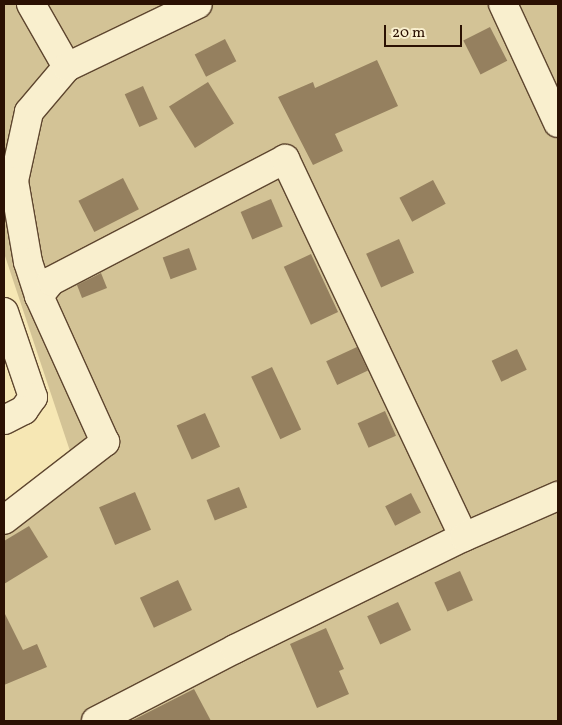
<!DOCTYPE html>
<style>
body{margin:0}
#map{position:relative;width:562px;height:725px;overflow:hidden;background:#f6e7b4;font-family:Vollkorn,serif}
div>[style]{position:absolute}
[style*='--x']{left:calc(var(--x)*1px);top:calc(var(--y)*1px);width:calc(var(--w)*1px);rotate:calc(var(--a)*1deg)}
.green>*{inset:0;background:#d3c396}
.building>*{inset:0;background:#95805f;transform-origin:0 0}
.roads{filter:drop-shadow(1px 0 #5e462f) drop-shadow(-1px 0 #5e462f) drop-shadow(0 1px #5e462f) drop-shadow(0 -1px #5e462f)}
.minor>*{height:28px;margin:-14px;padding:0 14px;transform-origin:14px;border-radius:14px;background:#f9efce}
span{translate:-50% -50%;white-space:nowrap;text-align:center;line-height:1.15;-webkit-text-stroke:4px #f9efce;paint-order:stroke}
.frame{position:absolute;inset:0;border:5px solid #2b1103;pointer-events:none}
.scale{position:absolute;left:384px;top:25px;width:78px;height:22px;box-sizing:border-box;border:2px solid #2b1103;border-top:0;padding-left:6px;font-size:15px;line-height:18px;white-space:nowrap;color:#2b1103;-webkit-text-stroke:4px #f9efce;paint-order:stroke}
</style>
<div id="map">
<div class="green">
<i style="clip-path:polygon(4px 4px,558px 4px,558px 721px,4px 721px,4px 504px,74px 463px,4px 253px)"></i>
</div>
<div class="building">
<i style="left:490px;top:27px;width:38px;height:30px;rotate:63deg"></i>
<i style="left:225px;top:39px;width:25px;height:34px;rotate:63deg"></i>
<i style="clip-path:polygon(377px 60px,398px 106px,335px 134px,343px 151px,313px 165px,278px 97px,313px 82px,315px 88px)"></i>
<i style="left:208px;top:82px;width:49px;height:46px;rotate:58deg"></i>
<i style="left:143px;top:86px;width:36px;height:20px;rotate:66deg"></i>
<i style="left:123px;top:178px;width:35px;height:50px;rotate:63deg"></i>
<i style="left:433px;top:180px;width:27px;height:38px;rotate:62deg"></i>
<i style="left:271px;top:199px;width:30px;height:33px;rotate:67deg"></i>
<i style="left:399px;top:239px;width:37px;height:36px;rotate:66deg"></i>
<i style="left:189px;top:248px;width:23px;height:28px;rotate:70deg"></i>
<i style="left:311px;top:254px;width:64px;height:30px;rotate:65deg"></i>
<i style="clip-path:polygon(101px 273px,107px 288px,82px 298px,77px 285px)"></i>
<i style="left:357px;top:347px;width:26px;height:34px;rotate:65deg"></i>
<i style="left:517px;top:349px;width:23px;height:28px;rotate:65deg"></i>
<i style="left:272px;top:367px;width:69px;height:23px;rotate:65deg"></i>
<i style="left:385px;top:411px;width:27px;height:30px;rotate:66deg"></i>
<i style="left:205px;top:413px;width:37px;height:31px;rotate:66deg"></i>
<i style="left:239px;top:487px;width:22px;height:35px;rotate:68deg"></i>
<i style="left:135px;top:492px;width:41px;height:39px;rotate:67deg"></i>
<i style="left:411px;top:493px;width:22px;height:29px;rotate:63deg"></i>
<i style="clip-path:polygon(29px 526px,48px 557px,4px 584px,4px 541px)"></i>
<i style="left:460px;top:571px;width:32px;height:28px;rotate:66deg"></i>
<i style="left:178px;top:580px;width:33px;height:42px;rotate:65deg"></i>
<i style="left:398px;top:602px;width:31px;height:34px;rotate:65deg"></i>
<i style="clip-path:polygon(4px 612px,23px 650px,37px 644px,47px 667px,4px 685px)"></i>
<i style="clip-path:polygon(326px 628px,344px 669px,339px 671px,349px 694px,317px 708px,290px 644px)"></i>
<i style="clip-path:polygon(194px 689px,211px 721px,131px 721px)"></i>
</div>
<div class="roads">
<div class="minor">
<i style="--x:31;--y:4;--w:73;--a:60.3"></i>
<i style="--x:67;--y:67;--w:59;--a:130.2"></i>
<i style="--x:29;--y:112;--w:71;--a:102.3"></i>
<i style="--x:14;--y:181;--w:82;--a:80.2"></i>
<i style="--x:28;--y:262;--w:36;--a:72"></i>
<i style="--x:503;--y:4;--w:131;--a:65.2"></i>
<i style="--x:67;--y:67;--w:145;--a:-25.7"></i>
<i style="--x:4;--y:312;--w:90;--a:71.2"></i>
<i style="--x:33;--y:397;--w:16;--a:125"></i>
<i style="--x:24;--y:410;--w:22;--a:153"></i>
<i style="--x:4;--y:520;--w:128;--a:-37.7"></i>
<i style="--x:105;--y:442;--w:160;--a:-114.3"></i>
<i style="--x:39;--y:296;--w:19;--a:-51"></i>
<i style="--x:51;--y:281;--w:264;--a:-27.5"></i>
<i style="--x:285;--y:159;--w:418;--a:64.7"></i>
<i style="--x:96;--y:721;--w:157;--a:-27.4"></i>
<i style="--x:235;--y:649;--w:255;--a:-26.1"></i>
<i style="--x:464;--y:537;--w:103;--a:-23.6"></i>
</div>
</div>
<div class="frame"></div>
<div class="scale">20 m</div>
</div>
